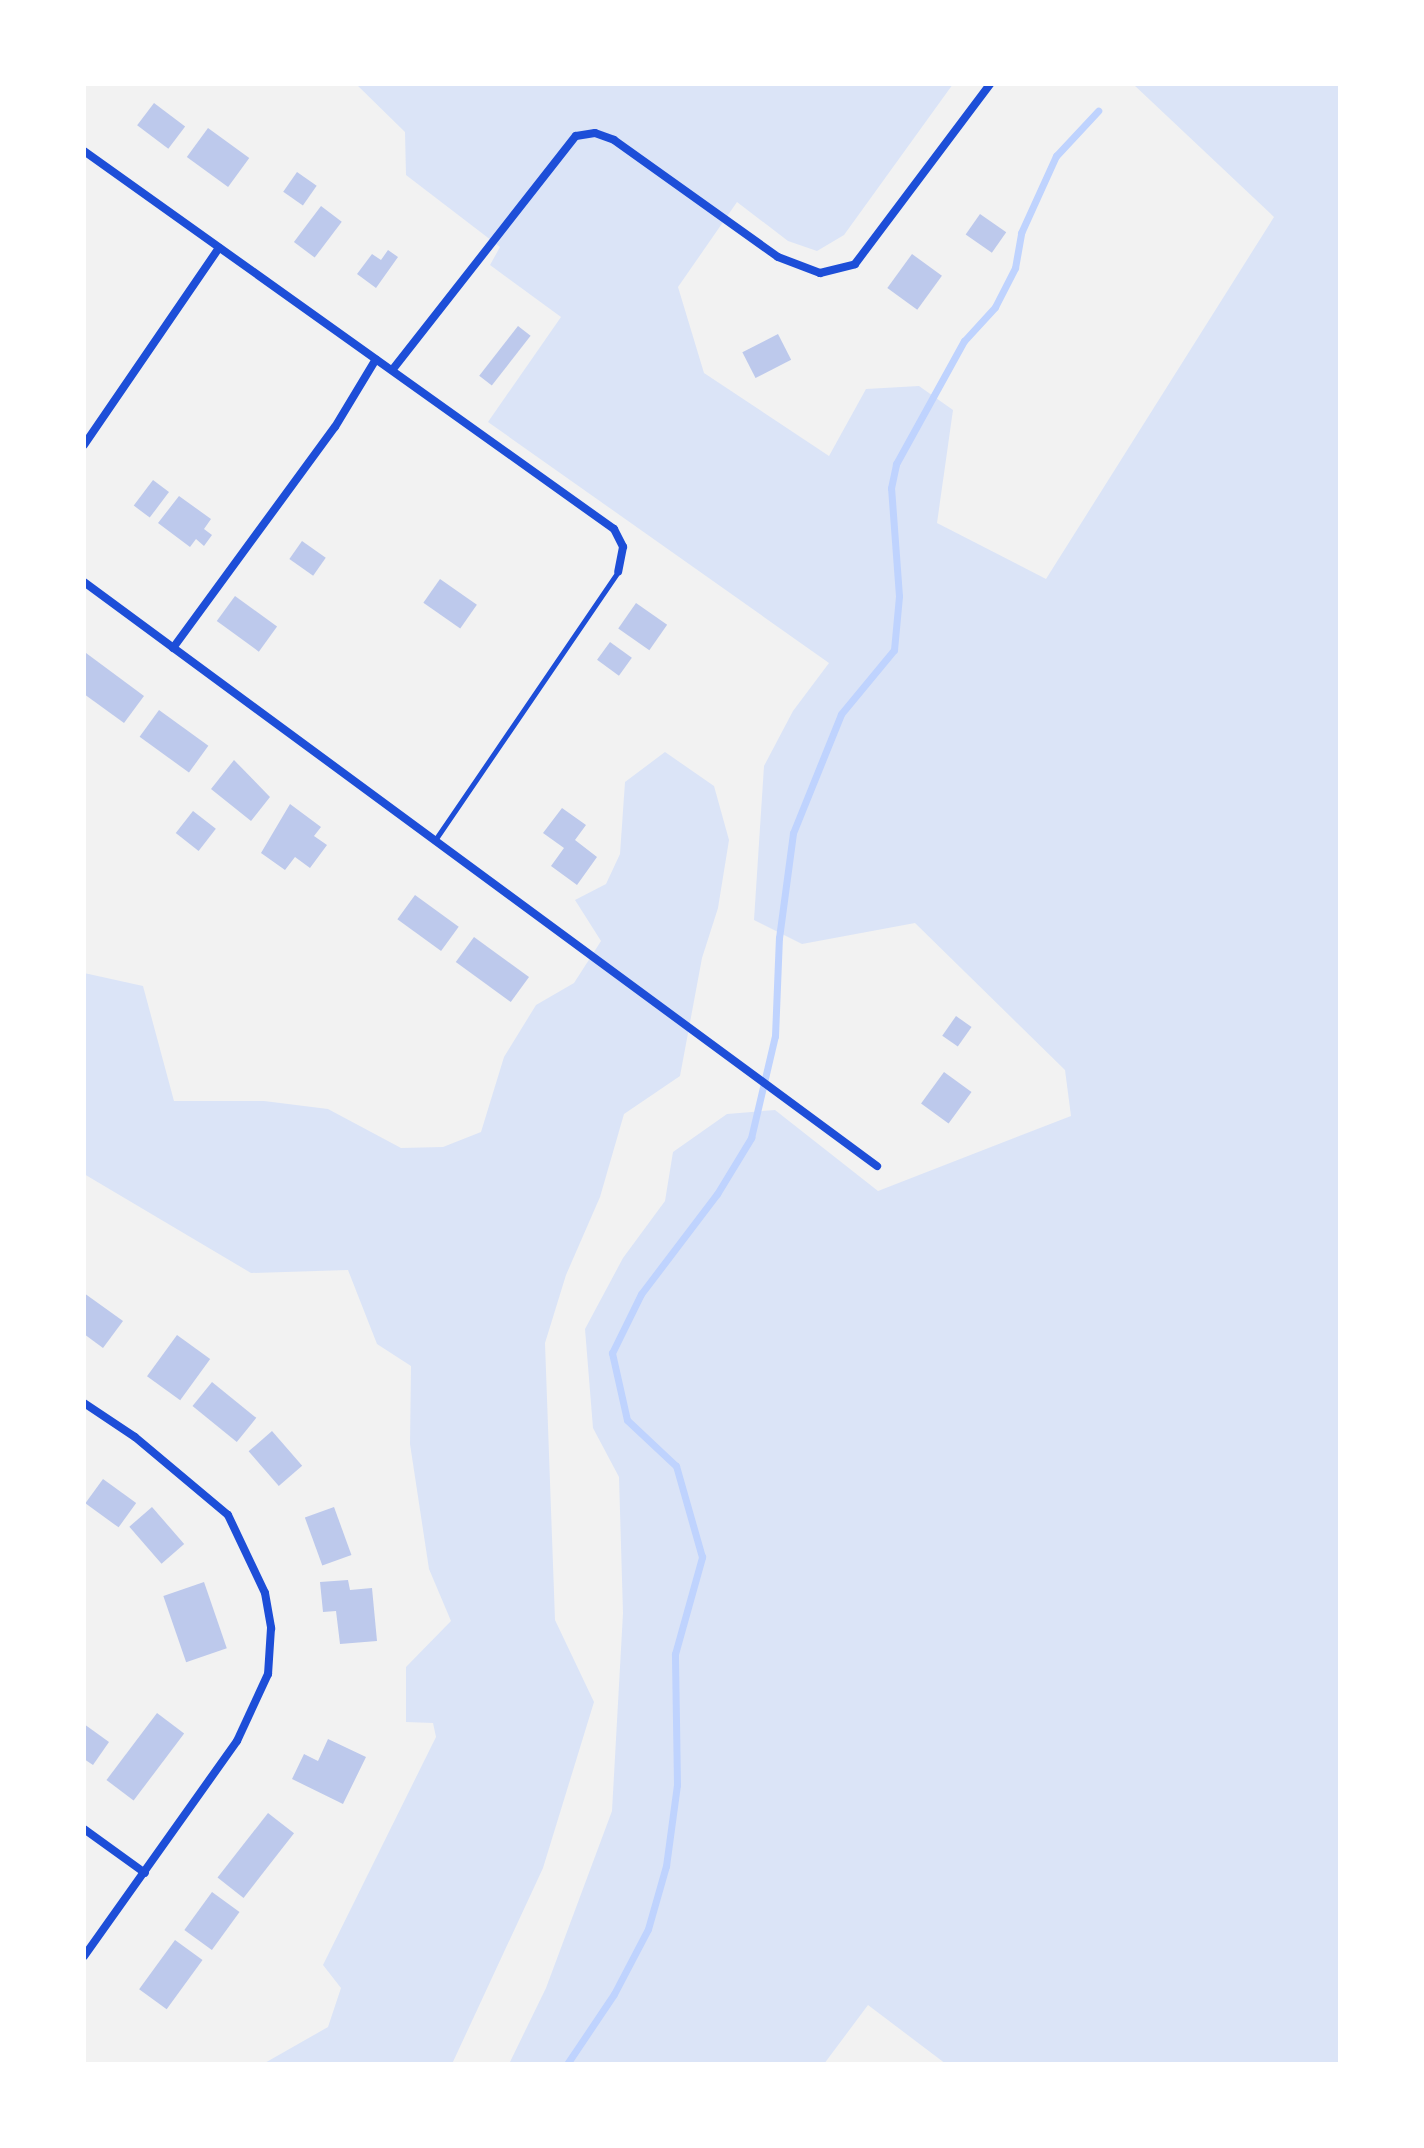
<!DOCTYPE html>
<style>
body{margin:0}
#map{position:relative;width:1424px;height:2148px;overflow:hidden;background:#f2f2f2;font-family:"PT Sans",sans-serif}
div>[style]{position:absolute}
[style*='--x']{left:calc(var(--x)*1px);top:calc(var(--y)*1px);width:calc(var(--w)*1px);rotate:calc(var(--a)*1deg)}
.green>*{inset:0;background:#dbe4f7}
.stream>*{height:7px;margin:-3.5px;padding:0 3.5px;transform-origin:3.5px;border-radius:3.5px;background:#bfd3fe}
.building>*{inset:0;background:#bdc9ec;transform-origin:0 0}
.service>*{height:5px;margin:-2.5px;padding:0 2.5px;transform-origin:2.5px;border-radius:2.5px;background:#1d4ed8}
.minor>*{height:8px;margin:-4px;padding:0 4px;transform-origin:4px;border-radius:4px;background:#1d4ed8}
span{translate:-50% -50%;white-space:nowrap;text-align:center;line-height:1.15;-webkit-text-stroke:6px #fff;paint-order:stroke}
.frame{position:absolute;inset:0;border:86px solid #fff;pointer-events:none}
</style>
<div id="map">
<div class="green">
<i style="clip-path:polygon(356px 84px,953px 84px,844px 235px,817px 251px,788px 241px,737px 202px,678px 287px,704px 373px,829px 456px,866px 389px,919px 386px,953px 410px,937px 523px,1046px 579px,1274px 217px,1133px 84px,1340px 84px,1340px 2064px,946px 2064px,868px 2005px,824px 2064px,509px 2064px,546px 1988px,612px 1811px,623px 1613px,619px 1477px,593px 1428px,585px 1329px,623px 1258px,665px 1201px,673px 1152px,727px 1114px,775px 1110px,878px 1191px,1071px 1116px,1065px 1070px,915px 923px,802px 944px,754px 920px,764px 766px,793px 711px,829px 663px,488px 422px,561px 317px,490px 265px,500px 247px,406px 175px,405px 132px)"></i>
<i style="clip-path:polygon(665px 752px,714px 786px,729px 840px,718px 908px,702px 958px,680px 1076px,624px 1114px,600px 1197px,566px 1275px,545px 1343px,555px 1620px,594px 1702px,543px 1868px,452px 2064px,263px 2064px,328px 2027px,341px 1988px,323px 1965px,436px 1737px,433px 1723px,406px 1722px,406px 1667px,451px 1621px,429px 1569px,410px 1444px,411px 1366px,377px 1344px,348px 1270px,251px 1273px,84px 1174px,84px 973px,143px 986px,174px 1101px,264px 1101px,328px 1109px,401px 1148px,443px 1147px,481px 1132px,504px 1057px,536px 1005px,574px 983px,601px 941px,575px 900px,606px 884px,620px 854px,625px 782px)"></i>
</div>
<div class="stream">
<i style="--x:567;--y:2064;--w:84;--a:-56.1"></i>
<i style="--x:614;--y:1994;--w:73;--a:-62.4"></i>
<i style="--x:648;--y:1929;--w:66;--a:-74.1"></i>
<i style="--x:666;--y:1866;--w:82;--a:-82.3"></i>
<i style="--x:677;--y:1785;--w:131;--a:-90.9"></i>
<i style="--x:675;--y:1654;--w:101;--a:-74.4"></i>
<i style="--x:702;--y:1557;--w:95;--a:-105.9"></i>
<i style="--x:676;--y:1466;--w:67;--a:-136.8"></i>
<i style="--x:627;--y:1420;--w:69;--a:-102.6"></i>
<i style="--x:612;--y:1353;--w:66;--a:-63.8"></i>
<i style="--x:641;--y:1294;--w:126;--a:-52.8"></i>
<i style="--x:717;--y:1194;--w:66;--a:-58.7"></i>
<i style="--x:751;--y:1138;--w:105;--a:-76.8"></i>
<i style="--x:775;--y:1036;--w:98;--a:-87.7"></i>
<i style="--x:779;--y:938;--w:106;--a:-82.4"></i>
<i style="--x:793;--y:833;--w:128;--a:-68"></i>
<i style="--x:841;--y:714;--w:83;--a:-50.4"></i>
<i style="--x:894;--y:650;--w:54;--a:-84.7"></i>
<i style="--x:899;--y:596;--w:108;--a:-94.2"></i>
<i style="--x:891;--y:488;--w:25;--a:-78"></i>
<i style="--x:896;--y:464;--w:141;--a:-61.1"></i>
<i style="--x:964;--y:341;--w:46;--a:-47.6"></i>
<i style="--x:995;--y:307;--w:44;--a:-62.9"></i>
<i style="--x:1015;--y:268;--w:36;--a:-80"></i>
<i style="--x:1021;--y:233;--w:85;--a:-65.6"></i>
<i style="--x:1056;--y:156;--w:62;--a:-47"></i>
</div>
<div class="building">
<i style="left:154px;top:103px;width:39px;height:28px;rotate:37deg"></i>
<i style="left:208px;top:128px;width:51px;height:36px;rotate:36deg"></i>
<i style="left:297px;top:172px;width:24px;height:24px;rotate:35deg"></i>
<i style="left:321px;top:206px;width:26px;height:45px;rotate:37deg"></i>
<i style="left:980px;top:214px;width:32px;height:25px;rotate:35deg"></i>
<i style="clip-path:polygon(388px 250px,398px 257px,376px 288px,357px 274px,372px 254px,381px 260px)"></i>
<i style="left:912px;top:254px;width:37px;height:42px;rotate:36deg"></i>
<i style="left:518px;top:326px;width:16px;height:63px;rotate:38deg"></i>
<i style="left:778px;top:334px;width:29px;height:40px;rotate:63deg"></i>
<i style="left:153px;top:480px;width:20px;height:32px;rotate:37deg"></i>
<i style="clip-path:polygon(179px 496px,211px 519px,204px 529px,212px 535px,204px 546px,196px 539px,190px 547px,158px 523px)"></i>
<i style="left:302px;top:541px;width:29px;height:22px;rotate:35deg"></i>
<i style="left:440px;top:579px;width:45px;height:29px;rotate:35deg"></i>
<i style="left:235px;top:596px;width:52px;height:31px;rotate:36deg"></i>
<i style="left:636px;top:603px;width:38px;height:31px;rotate:35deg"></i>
<i style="left:610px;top:642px;width:27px;height:22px;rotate:36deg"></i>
<i style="clip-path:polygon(86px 653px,144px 696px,124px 723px,84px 694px)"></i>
<i style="left:159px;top:710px;width:61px;height:33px;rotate:36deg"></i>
<i style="clip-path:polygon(234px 760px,270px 797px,251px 821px,211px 789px)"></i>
<i style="clip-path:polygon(290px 804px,321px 827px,314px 836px,327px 845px,310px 868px,295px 857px,285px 870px,261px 853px)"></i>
<i style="clip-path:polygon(562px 808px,586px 825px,575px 840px,597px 857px,577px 885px,551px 866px,564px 848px,543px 833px)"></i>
<i style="left:193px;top:811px;width:29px;height:28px;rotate:38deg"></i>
<i style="left:415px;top:895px;width:54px;height:30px;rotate:36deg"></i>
<i style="left:474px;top:937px;width:68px;height:31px;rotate:36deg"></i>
<i style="left:956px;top:1016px;width:19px;height:24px;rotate:35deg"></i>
<i style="left:944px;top:1072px;width:34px;height:39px;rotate:36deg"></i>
<i style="clip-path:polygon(84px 1293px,123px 1321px,103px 1348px,84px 1334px)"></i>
<i style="left:177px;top:1335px;width:41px;height:51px;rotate:36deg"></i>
<i style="left:212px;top:1382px;width:57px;height:31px;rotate:39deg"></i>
<i style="left:272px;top:1431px;width:46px;height:31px;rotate:49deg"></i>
<i style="left:103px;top:1479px;width:41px;height:30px;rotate:36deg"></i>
<i style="left:152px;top:1507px;width:49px;height:30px;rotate:49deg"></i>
<i style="left:334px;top:1507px;width:51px;height:31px;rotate:70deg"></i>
<i style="clip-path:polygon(348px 1580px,350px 1590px,372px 1588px,377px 1641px,340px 1644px,336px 1611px,323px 1612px,320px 1582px)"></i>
<i style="left:204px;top:1582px;width:70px;height:43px;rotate:71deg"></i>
<i style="left:157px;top:1713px;width:34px;height:84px;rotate:37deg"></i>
<i style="clip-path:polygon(84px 1724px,109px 1742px,93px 1765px,84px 1759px)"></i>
<i style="clip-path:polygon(328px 1739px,366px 1757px,343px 1804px,292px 1779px,304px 1754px,318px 1761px)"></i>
<i style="left:268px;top:1813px;width:33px;height:82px;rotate:38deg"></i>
<i style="left:212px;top:1892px;width:34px;height:47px;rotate:36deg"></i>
<i style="left:175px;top:1940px;width:34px;height:61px;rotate:36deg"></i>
</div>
<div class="service">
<i style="--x:435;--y:840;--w:325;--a:-55.7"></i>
</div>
<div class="minor">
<i style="--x:84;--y:151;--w:651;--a:35.5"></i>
<i style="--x:614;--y:529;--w:20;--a:63"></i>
<i style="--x:623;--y:547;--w:25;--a:101"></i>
<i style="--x:393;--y:369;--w:296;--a:-51.9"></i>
<i style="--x:576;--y:136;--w:19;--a:-9"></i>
<i style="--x:595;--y:133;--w:20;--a:20"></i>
<i style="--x:614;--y:140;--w:201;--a:35.5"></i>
<i style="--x:778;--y:257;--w:45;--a:20.9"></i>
<i style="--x:820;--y:273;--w:36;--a:-14"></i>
<i style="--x:855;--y:264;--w:225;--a:-53.1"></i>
<i style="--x:84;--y:445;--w:239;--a:-55.6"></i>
<i style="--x:84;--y:582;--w:985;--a:36.37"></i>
<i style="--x:173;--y:648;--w:274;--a:-53.8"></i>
<i style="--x:335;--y:427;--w:79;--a:-58.9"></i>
<i style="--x:84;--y:1403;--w:61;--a:33.7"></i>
<i style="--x:135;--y:1437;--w:121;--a:40"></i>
<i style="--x:228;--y:1515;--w:86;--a:64.6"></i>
<i style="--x:265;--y:1593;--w:36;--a:80"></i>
<i style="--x:271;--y:1628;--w:46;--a:93.7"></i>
<i style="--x:268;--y:1674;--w:74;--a:114.8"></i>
<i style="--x:237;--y:1741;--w:264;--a:125.4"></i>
<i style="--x:84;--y:1829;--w:75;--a:35.8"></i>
</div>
<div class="frame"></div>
</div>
